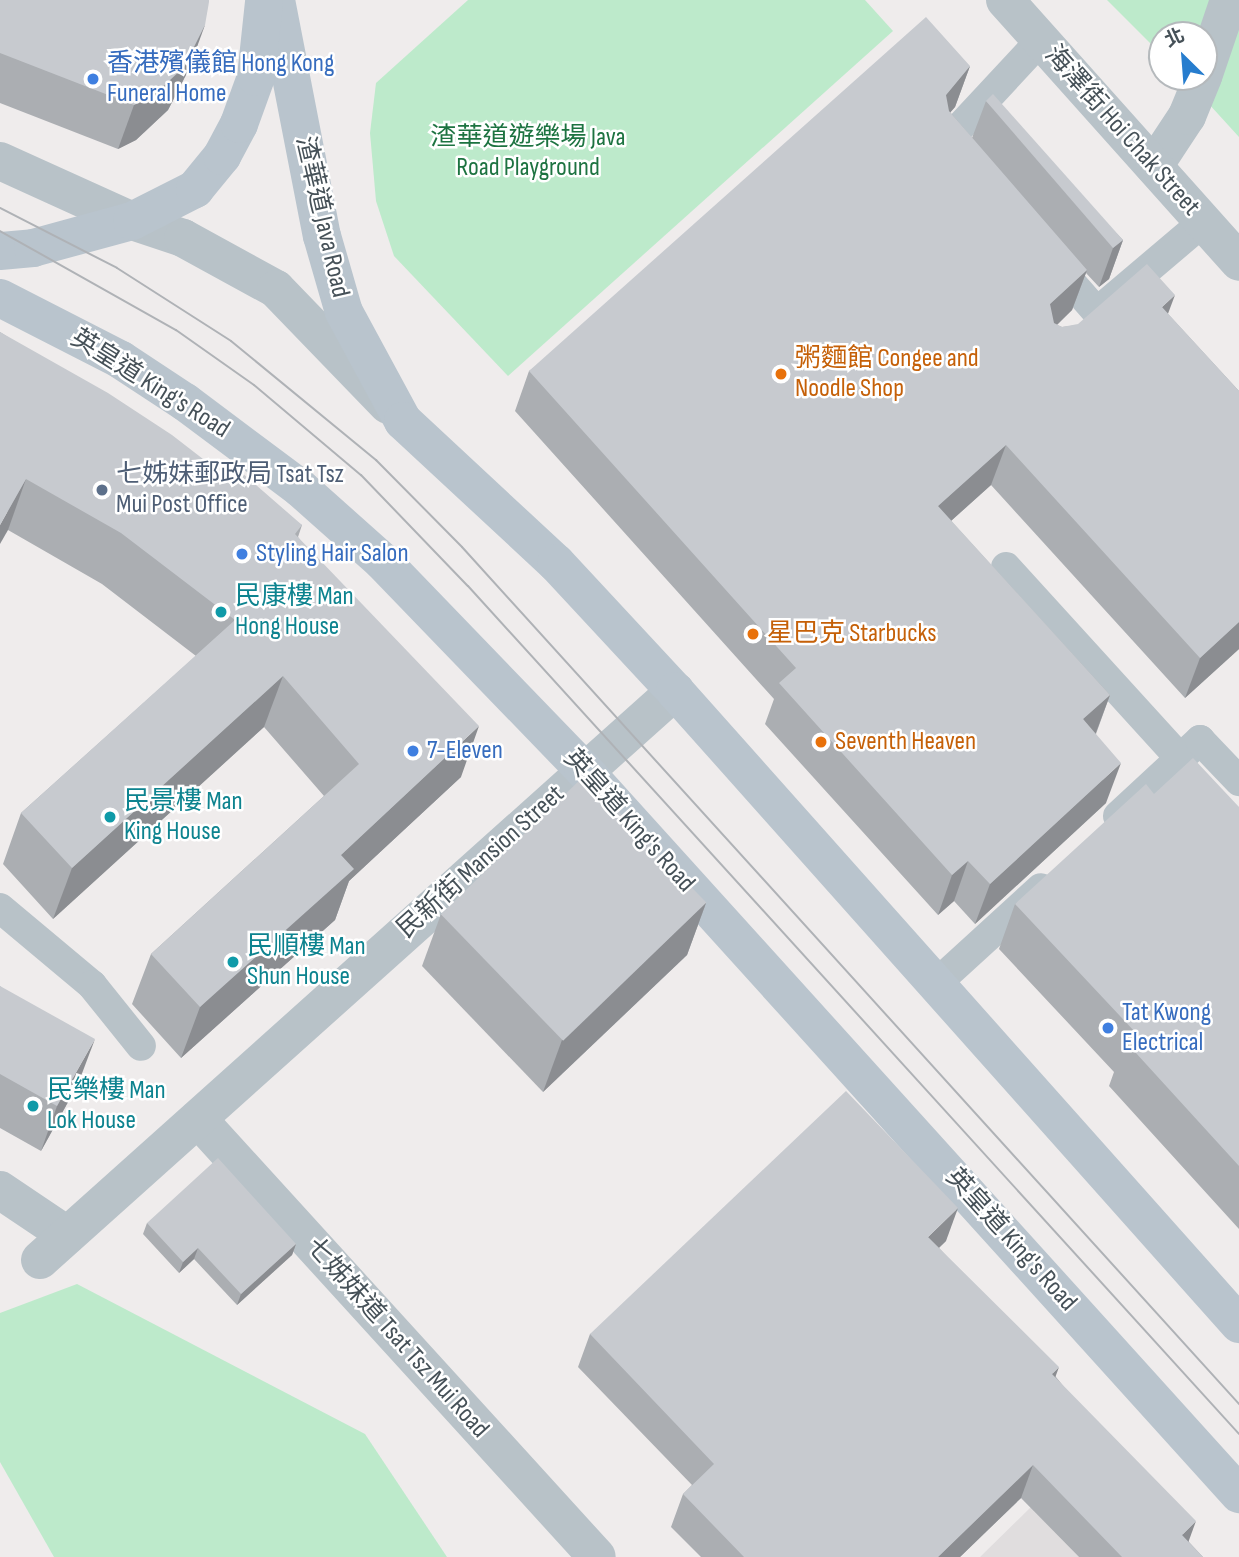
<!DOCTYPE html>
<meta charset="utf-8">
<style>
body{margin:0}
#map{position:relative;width:1239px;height:1557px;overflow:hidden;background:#efecec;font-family:"Sofia Sans Condensed","Noto Sans TC",sans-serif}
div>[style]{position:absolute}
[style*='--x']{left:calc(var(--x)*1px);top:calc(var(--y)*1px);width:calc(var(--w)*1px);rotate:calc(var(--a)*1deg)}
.education>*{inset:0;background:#e0ddde}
.green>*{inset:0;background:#bdeacb}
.service>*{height:30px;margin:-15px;padding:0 15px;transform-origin:15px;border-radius:15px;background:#b8c2c8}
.pedestrian>*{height:38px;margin:-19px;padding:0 19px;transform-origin:19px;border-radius:19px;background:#b8c2c8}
.minor>*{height:38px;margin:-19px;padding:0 19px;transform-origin:19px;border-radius:19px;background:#b8c2c8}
.secondary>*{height:38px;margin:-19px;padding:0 19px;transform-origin:19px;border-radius:19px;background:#b9c4cd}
.tram>*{height:2px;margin:-1px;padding:0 1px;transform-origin:1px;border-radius:1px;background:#afb2b6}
.wall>*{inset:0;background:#abaeb2}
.shaded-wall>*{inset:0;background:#8b8d91}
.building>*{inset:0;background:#c7cacf;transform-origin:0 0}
.dots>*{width:19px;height:19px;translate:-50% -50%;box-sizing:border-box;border:4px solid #fff;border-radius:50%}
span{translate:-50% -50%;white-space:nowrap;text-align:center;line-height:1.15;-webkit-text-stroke:5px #fff;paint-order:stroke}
.shop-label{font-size:26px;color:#366cbe}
.left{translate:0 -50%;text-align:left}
.street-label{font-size:26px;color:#465158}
.park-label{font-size:26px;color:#1d7341}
.food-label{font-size:26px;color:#c56008}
.service-label{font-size:26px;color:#4e5e75}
.culture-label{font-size:26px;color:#0d838f}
.north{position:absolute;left:1148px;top:21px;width:70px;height:70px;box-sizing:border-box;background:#fff;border:2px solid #b5b9bc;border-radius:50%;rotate:335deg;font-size:19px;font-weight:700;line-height:28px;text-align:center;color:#465158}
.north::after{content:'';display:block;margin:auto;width:24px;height:32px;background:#277dce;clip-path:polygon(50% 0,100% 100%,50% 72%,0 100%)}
</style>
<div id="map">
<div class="education">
<i style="clip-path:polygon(1090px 1449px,1034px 1511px,1079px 1557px,980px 1557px)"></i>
</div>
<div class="green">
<i style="clip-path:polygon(468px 0,865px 0,893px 31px,508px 376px,394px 256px,376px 201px,370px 133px,376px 83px)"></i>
<i style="clip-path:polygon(1107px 0,1239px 0,1239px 137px,1198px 92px,1204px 35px,1162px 35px,1162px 55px)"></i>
<i style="clip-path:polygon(77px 1284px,365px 1434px,447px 1557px,54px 1557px,0 1462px,0 1313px)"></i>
</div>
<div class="service">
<i style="--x:962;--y:155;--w:21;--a:-133"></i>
<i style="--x:948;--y:140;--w:137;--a:-47.1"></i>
<i style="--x:1053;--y:262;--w:67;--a:48.7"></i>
<i style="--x:1097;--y:312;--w:139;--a:-40.3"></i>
<i style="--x:1006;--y:567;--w:258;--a:47.7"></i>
<i style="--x:1118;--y:816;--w:112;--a:-42.8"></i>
<i style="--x:1200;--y:740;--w:57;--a:46.4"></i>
<i style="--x:0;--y:908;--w:120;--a:39.9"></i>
<i style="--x:92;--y:985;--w:78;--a:51.2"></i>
<i style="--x:938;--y:982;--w:139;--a:-42.4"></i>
</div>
<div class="pedestrian">
<i style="--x:1204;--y:74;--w:78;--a:-71.3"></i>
<i style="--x:1154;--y:166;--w:60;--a:-56.6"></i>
<i style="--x:1187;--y:116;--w:42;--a:-67.7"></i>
<i style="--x:0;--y:1190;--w:81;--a:33.9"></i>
</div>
<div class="minor">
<i style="--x:1005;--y:0;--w:351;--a:48.2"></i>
<i style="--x:0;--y:161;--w:145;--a:24.4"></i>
<i style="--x:132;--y:221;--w:54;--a:18.4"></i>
<i style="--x:183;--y:238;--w:106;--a:28.7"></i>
<i style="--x:276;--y:289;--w:161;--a:46"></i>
<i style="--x:198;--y:1119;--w:592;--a:47.67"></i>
<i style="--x:40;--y:1260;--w:853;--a:-41.86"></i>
</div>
<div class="secondary">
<i style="--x:276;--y:0;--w:240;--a:79"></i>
<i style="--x:322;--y:236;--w:79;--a:73.9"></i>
<i style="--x:344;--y:312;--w:124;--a:61.6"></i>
<i style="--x:403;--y:421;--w:209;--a:42.9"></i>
<i style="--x:556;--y:563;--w:175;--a:47.1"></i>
<i style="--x:675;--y:691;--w:848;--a:48.3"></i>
<i style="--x:0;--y:251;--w:33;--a:-5"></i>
<i style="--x:33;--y:248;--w:103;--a:-15.3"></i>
<i style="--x:132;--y:221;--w:71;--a:-26.9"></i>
<i style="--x:195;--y:189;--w:43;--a:-50.7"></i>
<i style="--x:222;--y:156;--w:36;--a:-62"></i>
<i style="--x:239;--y:124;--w:50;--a:-70.1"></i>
<i style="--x:256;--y:77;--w:75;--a:-83.9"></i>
<i style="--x:0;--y:298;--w:136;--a:27.1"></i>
<i style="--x:121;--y:360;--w:77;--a:33.3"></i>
<i style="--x:185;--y:402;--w:144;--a:36.8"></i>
<i style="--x:300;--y:488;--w:110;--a:41.7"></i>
<i style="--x:382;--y:561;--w:289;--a:46"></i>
<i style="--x:583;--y:769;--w:978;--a:47.86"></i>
</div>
<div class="tram">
<i style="--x:0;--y:208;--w:131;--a:27.1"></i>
<i style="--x:117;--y:268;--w:135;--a:32.6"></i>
<i style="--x:231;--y:341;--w:188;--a:39.4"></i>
<i style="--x:376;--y:460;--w:122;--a:45.3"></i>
<i style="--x:462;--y:547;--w:1157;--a:47.8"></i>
<i style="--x:0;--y:231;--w:202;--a:29.4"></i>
<i style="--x:176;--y:330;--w:95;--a:35.2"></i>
<i style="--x:254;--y:385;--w:140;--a:40.1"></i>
<i style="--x:361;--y:475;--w:154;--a:46.1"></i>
<i style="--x:468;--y:586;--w:1146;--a:47.72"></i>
</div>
<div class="wall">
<i style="clip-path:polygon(0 0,189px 69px,168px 110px,136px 140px,118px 149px,0 103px)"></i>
<i style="clip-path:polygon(970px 66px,955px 107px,950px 112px,972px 138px,986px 101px,1123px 240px,1109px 279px,1099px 287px,1086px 273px,1072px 310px,1057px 325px,1062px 327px,1168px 314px,1239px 391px,1239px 649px,1185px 698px,991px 485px,951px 521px,1110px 695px,1096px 734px,1106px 803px,975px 924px,954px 901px,938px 915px,765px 724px,774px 699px,515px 411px,529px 371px)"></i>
<i style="clip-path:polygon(0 332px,234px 483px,302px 525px,298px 537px,461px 777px,349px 881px,335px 920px,181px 1058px,132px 1004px,151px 954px,324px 796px,264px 727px,53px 919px,3px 864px,21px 813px,196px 656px,102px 584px,8px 530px)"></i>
<i style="clip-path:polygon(1154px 794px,1239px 807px,1239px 1229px,1109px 1086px,1114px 1072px,999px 949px,1015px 904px)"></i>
<i style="clip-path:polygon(706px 903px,687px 955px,543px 1092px,422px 966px,441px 914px)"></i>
<i style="clip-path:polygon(0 986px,78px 1084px,41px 1151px,0 1128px)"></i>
<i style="clip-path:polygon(147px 1223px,296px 1244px,292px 1255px,237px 1305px,194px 1259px,179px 1273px,143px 1234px)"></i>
<i style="clip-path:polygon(946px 1241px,939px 1248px,1056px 1377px,1189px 1542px,1203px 1557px,1079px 1557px,1021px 1498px,960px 1557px,701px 1557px,671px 1527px,683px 1494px,692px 1485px,578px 1367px,590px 1334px)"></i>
</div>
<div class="shaded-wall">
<i style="clip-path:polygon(205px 25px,189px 69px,168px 110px,136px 140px,118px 149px,134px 105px)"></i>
<i style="clip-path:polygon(970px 66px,955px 107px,931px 135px,946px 95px)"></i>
<i style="clip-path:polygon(1123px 240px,1109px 279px,1099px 287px,1113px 248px)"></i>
<i style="clip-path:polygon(1087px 270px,1072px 310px,1036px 345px,1050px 304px)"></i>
<i style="clip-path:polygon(1175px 295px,1160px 335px,1162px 307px)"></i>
<i style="clip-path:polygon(1006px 445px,991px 485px,923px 546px,938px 506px)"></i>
<i style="clip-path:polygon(26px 479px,8px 530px,0 544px,0 525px)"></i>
<i style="clip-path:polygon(1239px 622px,1239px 649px,1185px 698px,1200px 658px)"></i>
<i style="clip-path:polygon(283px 676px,264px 727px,53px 919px,72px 868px)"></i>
<i style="clip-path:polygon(1110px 695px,1095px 735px,1083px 719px)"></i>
<i style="clip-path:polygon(479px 726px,461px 777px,349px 881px,335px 920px,181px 1058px,200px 1007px,341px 855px)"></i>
<i style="clip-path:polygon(1121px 763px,1106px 803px,975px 924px,990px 884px)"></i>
<i style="clip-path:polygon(968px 861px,954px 901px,938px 915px,952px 875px)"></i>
<i style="clip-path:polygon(706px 903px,687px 955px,543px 1092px,562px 1040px)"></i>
<i style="clip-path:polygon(95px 1039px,78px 1084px,41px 1151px,57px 1106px)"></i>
<i style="clip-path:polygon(958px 1208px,946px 1241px,916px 1269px,928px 1237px)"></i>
<i style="clip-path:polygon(296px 1244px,292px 1255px,237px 1305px,241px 1294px)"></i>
<i style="clip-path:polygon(198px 1248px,194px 1259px,179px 1273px,183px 1262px)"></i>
<i style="clip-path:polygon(1059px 1367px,1047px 1400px,1052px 1374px)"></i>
<i style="clip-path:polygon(1033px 1465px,1021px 1498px,960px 1557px,938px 1557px)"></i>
<i style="clip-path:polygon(1196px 1521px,1184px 1554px,1182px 1535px)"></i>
</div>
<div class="building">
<i style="clip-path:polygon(0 0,209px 0,209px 2px,205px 25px,184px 67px,152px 97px,134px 105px,0 53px)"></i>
<i style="clip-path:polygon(926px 17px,970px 66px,946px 95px,949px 111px,1087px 270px,1050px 304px,1054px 323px,1062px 327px,1078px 324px,1147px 264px,1175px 295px,1162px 307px,1239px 391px,1239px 622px,1200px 658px,1006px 445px,938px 506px,1110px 695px,1083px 719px,1121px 763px,990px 884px,968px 861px,952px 875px,779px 683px,796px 668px,529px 371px)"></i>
<i style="clip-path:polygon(993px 94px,1123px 240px,1113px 248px,986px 101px)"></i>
<i style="clip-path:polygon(0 332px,108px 393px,172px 435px,234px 483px,241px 472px,302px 525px,295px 534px,479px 726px,341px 855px,354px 869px,200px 1007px,151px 954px,359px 764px,283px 676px,72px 868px,21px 813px,235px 620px,121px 533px,26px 479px,0 525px)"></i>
<i style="clip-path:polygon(1193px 758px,1239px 807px,1239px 1166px,1125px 1041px,1135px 1032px,1015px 904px,1146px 784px,1154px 794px)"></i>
<i style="left:584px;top:776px;width:176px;height:199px;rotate:46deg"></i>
<i style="clip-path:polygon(0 986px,95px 1039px,57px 1106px,0 1074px)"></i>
<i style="clip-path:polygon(846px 1091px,958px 1208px,928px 1237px,1059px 1367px,1052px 1374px,1196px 1521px,1182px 1535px,1203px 1557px,1122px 1557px,1033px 1465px,938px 1557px,744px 1557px,683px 1494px,714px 1464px,590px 1334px)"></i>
<i style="clip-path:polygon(218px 1158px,296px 1244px,241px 1294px,198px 1248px,183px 1262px,147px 1223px)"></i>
</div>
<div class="dots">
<i style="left:93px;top:79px;background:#3f7fe0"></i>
<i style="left:781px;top:374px;background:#e8710a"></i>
<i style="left:102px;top:490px;background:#5c6f8a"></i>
<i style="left:242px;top:554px;background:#3f7fe0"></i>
<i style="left:221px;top:612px;background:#0f9aa8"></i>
<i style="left:753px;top:634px;background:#e8710a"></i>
<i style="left:821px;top:742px;background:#e8710a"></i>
<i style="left:413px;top:751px;background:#3f7fe0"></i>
<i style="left:110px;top:817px;background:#0f9aa8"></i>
<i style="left:233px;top:962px;background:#0f9aa8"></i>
<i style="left:1108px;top:1028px;background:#3f7fe0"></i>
<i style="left:33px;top:1106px;background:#0f9aa8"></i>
</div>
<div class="shop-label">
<span class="left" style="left:107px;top:79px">香港殯儀館 Hong Kong<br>Funeral Home</span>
<span class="left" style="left:256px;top:554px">Styling Hair Salon</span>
<span class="left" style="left:427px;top:751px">7-Eleven</span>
<span class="left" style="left:1122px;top:1028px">Tat Kwong<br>Electrical</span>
</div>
<div class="street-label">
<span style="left:1122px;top:131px;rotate:48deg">海澤街 Hoi Chak Street</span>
<span style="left:322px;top:217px;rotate:77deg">渣華道 Java Road</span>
<span style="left:150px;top:384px;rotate:32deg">英皇道 King's Road</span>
<span style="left:629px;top:821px;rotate:48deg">英皇道 King's Road</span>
<span style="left:481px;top:862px;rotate:-42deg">民新街 Mansion Street</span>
<span style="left:1011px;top:1240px;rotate:48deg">英皇道 King's Road</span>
<span style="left:397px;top:1338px;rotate:48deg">七姊妹道 Tsat Tsz Mui Road</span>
</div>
<div class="park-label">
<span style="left:528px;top:153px">渣華道遊樂場 Java<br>Road Playground</span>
</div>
<div class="food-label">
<span class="left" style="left:795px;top:374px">粥麵館 Congee and<br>Noodle Shop</span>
<span class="left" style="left:767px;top:634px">星巴克 Starbucks</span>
<span class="left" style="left:835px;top:742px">Seventh Heaven</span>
</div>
<div class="service-label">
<span class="left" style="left:116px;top:490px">七姊妹郵政局 Tsat Tsz<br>Mui Post Office</span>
</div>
<div class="culture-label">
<span class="left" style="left:235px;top:612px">民康樓 Man<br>Hong House</span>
<span class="left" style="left:124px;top:817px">民景樓 Man<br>King House</span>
<span class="left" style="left:247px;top:962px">民順樓 Man<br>Shun House</span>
<span class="left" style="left:47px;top:1106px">民樂樓 Man<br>Lok House</span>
</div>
<div class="north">北</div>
</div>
